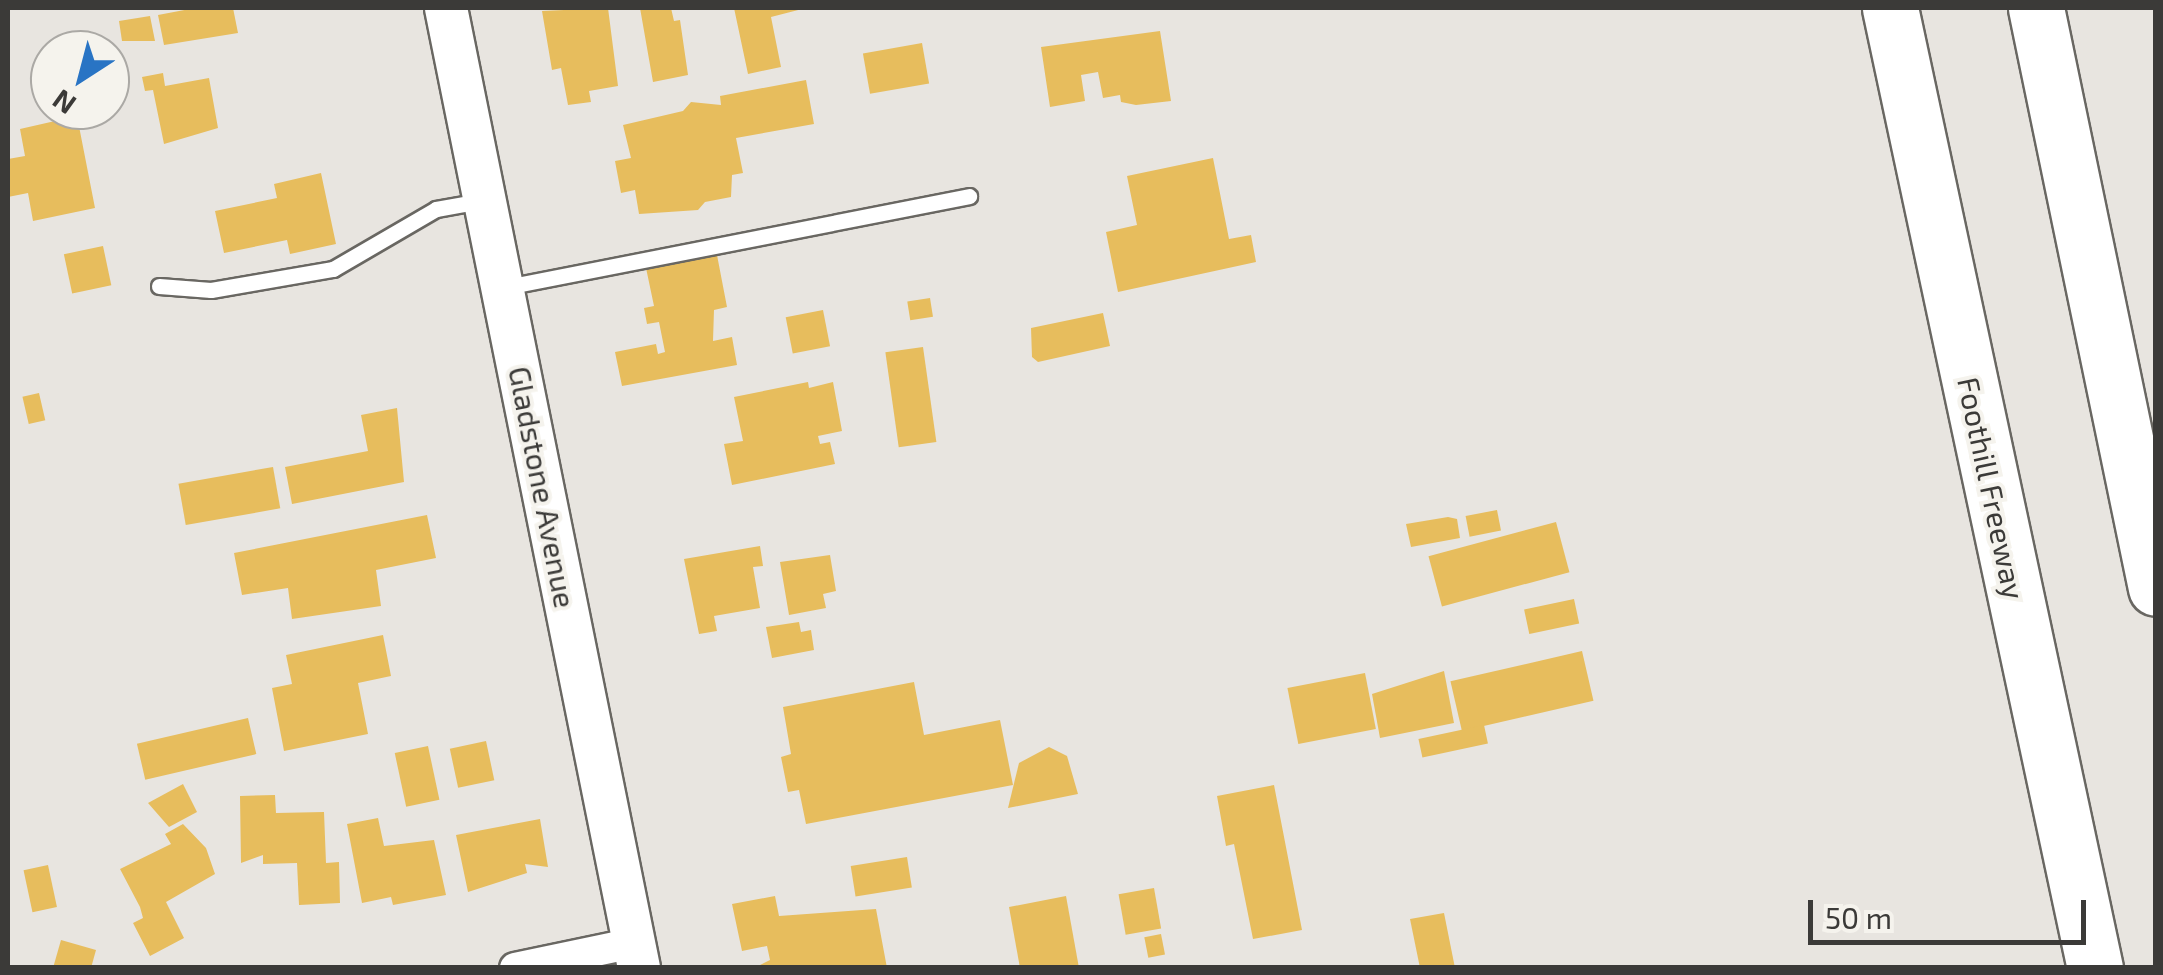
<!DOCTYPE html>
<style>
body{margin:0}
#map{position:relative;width:2163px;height:975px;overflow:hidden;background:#e8e5e0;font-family:"Exo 2",sans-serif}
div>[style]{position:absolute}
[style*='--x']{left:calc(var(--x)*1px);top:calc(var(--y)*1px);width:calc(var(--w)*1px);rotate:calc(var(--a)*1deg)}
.building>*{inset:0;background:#e7bd5d;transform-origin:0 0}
.roads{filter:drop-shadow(2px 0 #696762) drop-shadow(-2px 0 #696762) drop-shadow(0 2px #696762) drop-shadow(0 -2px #696762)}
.lane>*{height:15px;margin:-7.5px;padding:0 7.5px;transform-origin:7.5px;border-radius:7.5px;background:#fff}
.street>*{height:30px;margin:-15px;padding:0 15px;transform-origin:15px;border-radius:15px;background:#fff}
.secondary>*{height:42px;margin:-21px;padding:0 21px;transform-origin:21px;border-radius:21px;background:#fff}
.highway>*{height:55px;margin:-27.5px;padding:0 27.5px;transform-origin:27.5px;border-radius:27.5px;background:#fff}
span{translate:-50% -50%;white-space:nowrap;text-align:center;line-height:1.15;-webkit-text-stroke:8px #f5f3ed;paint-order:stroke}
.street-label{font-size:30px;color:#3b3a38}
.frame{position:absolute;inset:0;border:10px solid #3b3a38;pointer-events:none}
.north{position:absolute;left:30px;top:30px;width:100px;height:100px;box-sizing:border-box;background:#f5f3ed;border:2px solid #aba9a5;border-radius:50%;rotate:216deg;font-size:28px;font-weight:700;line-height:40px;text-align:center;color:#3b3a38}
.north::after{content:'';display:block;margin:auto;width:35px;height:45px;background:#2974c4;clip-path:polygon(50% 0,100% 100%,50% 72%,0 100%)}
.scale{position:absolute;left:1808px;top:900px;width:278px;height:45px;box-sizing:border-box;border:5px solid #3b3a38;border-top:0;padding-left:12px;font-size:30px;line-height:35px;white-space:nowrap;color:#3b3a38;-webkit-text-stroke:8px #f5f3ed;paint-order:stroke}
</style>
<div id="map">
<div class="building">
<i style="clip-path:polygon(195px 8px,233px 8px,238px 33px,164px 45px,158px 15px)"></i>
<i style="clip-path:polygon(608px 8px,618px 86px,589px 91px,591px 102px,568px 105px,561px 68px,552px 70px,542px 11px)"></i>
<i style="clip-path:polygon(640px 8px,671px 8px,674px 21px,680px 20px,688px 75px,653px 82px)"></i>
<i style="clip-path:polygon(734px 8px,806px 8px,771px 17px,781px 67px,748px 74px)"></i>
<i style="clip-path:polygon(150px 16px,155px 41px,122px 41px,119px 21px)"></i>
<i style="clip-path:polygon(1160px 31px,1171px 101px,1136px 105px,1121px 102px,1120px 95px,1103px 98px,1098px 72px,1081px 75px,1085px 101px,1050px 107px,1041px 47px)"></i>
<i style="left:922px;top:43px;width:41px;height:60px;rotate:80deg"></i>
<i style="clip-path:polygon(163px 73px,165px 86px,209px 78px,218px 128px,164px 144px,153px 90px,145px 91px,142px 77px)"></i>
<i style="clip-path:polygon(806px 80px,814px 124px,736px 138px,743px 173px,732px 175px,731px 197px,705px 202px,698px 210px,639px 214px,635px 190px,621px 193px,615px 161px,631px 158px,623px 125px,683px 111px,691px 102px,721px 105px,720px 96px)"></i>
<i style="clip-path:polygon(77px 116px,95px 208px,33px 221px,28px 193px,8px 197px,8px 159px,25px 156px,20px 129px)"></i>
<i style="clip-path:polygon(1213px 158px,1229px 239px,1251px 235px,1256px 262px,1118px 292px,1106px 232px,1137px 225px,1127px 176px)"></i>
<i style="clip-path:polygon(321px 173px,336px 244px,290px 254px,287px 240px,224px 253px,215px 211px,277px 198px,274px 184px)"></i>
<i style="left:103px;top:246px;width:40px;height:40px;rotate:78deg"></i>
<i style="clip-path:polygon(717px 255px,727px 307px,714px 310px,713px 341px,732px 337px,737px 365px,622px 386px,615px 352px,656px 344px,658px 354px,665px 352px,659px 322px,647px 324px,644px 308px,654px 306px,646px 268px)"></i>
<i style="left:930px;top:298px;width:19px;height:23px;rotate:81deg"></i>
<i style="left:823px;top:310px;width:37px;height:38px;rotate:79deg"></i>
<i style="clip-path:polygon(1103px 313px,1110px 346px,1038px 362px,1032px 357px,1031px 328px)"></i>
<i style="left:923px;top:347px;width:96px;height:38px;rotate:82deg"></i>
<i style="clip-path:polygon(808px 382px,809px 388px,833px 382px,842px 431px,818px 436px,820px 444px,830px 442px,835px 464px,732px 485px,724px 444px,743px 441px,734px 397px)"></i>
<i style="left:39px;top:393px;width:28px;height:17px;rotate:77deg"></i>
<i style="clip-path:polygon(397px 408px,404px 482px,292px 504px,285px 467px,368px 451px,361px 415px)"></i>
<i style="left:273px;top:467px;width:42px;height:96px;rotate:80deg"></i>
<i style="left:1497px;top:510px;width:21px;height:32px;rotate:79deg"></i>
<i style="clip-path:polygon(427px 515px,436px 558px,376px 570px,381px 606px,292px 619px,288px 588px,242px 595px,234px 553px)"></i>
<i style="clip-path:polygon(1448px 517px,1457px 519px,1460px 538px,1411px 547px,1406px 524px)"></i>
<i style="left:1556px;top:522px;width:52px;height:132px;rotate:75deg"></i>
<i style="clip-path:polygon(760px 546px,763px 566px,753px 567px,760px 608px,714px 616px,717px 631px,699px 634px,684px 559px)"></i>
<i style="clip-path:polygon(830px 555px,836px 591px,823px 594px,826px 608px,789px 615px,780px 562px)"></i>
<i style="left:1574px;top:599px;width:25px;height:51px;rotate:78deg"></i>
<i style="clip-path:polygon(799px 622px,801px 632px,811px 630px,814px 650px,772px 658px,766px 627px)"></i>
<i style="clip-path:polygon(383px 635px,391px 676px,358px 683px,368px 734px,284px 751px,272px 688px,292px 684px,286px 655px)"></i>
<i style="left:1582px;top:651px;width:51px;height:135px;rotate:77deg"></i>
<i style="clip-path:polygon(1444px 671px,1454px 723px,1380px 738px,1372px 694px)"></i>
<i style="left:1365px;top:673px;width:57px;height:79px;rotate:79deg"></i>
<i style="clip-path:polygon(914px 682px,924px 735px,1000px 720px,1013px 785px,806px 824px,799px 790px,788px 792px,781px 757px,791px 754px,783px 707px)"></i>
<i style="left:248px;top:718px;width:37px;height:114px;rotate:77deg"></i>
<i style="left:1484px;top:725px;width:19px;height:67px;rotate:78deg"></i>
<i style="left:486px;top:741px;width:40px;height:37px;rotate:78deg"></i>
<i style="left:428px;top:746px;width:55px;height:34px;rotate:78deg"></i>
<i style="clip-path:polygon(1049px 747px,1067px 756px,1078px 794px,1008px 808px,1019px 763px)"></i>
<i style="clip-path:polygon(183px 784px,197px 812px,169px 827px,148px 803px)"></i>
<i style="clip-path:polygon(1274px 785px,1302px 930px,1253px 939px,1234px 844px,1226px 846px,1217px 796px)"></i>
<i style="clip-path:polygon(275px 795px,276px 813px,324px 812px,326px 863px,339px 862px,340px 903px,299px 905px,297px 863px,263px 864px,263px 855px,241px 863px,240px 796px)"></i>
<i style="clip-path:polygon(378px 818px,384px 846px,434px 840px,446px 895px,393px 905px,391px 897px,362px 903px,347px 824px)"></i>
<i style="clip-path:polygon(540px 819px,548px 867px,525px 864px,527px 873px,468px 892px,456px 835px)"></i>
<i style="clip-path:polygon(183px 824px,206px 848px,215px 874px,166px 902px,184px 938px,150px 956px,133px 923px,143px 918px,140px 907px,120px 869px,171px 844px,165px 834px)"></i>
<i style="left:907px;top:857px;width:31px;height:57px;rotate:81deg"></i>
<i style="left:48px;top:865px;width:43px;height:25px;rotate:78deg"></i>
<i style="left:1154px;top:888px;width:41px;height:36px;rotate:80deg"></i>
<i style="clip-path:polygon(775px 896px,779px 916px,876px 909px,887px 968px,754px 968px,770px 960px,767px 946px,742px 951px,732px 904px)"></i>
<i style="clip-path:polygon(1066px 896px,1079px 968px,1020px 968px,1009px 907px)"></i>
<i style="clip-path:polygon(1444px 913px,1455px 968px,1420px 968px,1410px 919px)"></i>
<i style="left:1161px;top:934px;width:21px;height:17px;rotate:79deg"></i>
<i style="clip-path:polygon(61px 940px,96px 950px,91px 968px,53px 968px)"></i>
</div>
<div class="roads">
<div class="lane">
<i style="--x:159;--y:286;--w:52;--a:4.4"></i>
<i style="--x:211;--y:290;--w:124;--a:-9.8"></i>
<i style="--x:333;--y:269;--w:119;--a:-30.2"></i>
<i style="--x:436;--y:209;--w:46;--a:-10.1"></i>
<i style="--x:506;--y:287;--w:472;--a:-11.1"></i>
</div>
<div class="street">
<i style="--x:515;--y:968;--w:122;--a:-11.9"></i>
</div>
<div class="secondary">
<i style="--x:446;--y:8;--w:979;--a:78.63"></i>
</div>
<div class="highway">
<i style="--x:1890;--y:8;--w:982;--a:77.95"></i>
<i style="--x:2036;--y:8;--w:592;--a:78.31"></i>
</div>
</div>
<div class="street-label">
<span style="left:543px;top:487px;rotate:79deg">Gladstone Avenue</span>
<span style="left:1992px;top:488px;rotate:78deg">Foothill Freeway</span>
</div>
<div class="frame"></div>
<div class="north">N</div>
<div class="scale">50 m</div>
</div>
